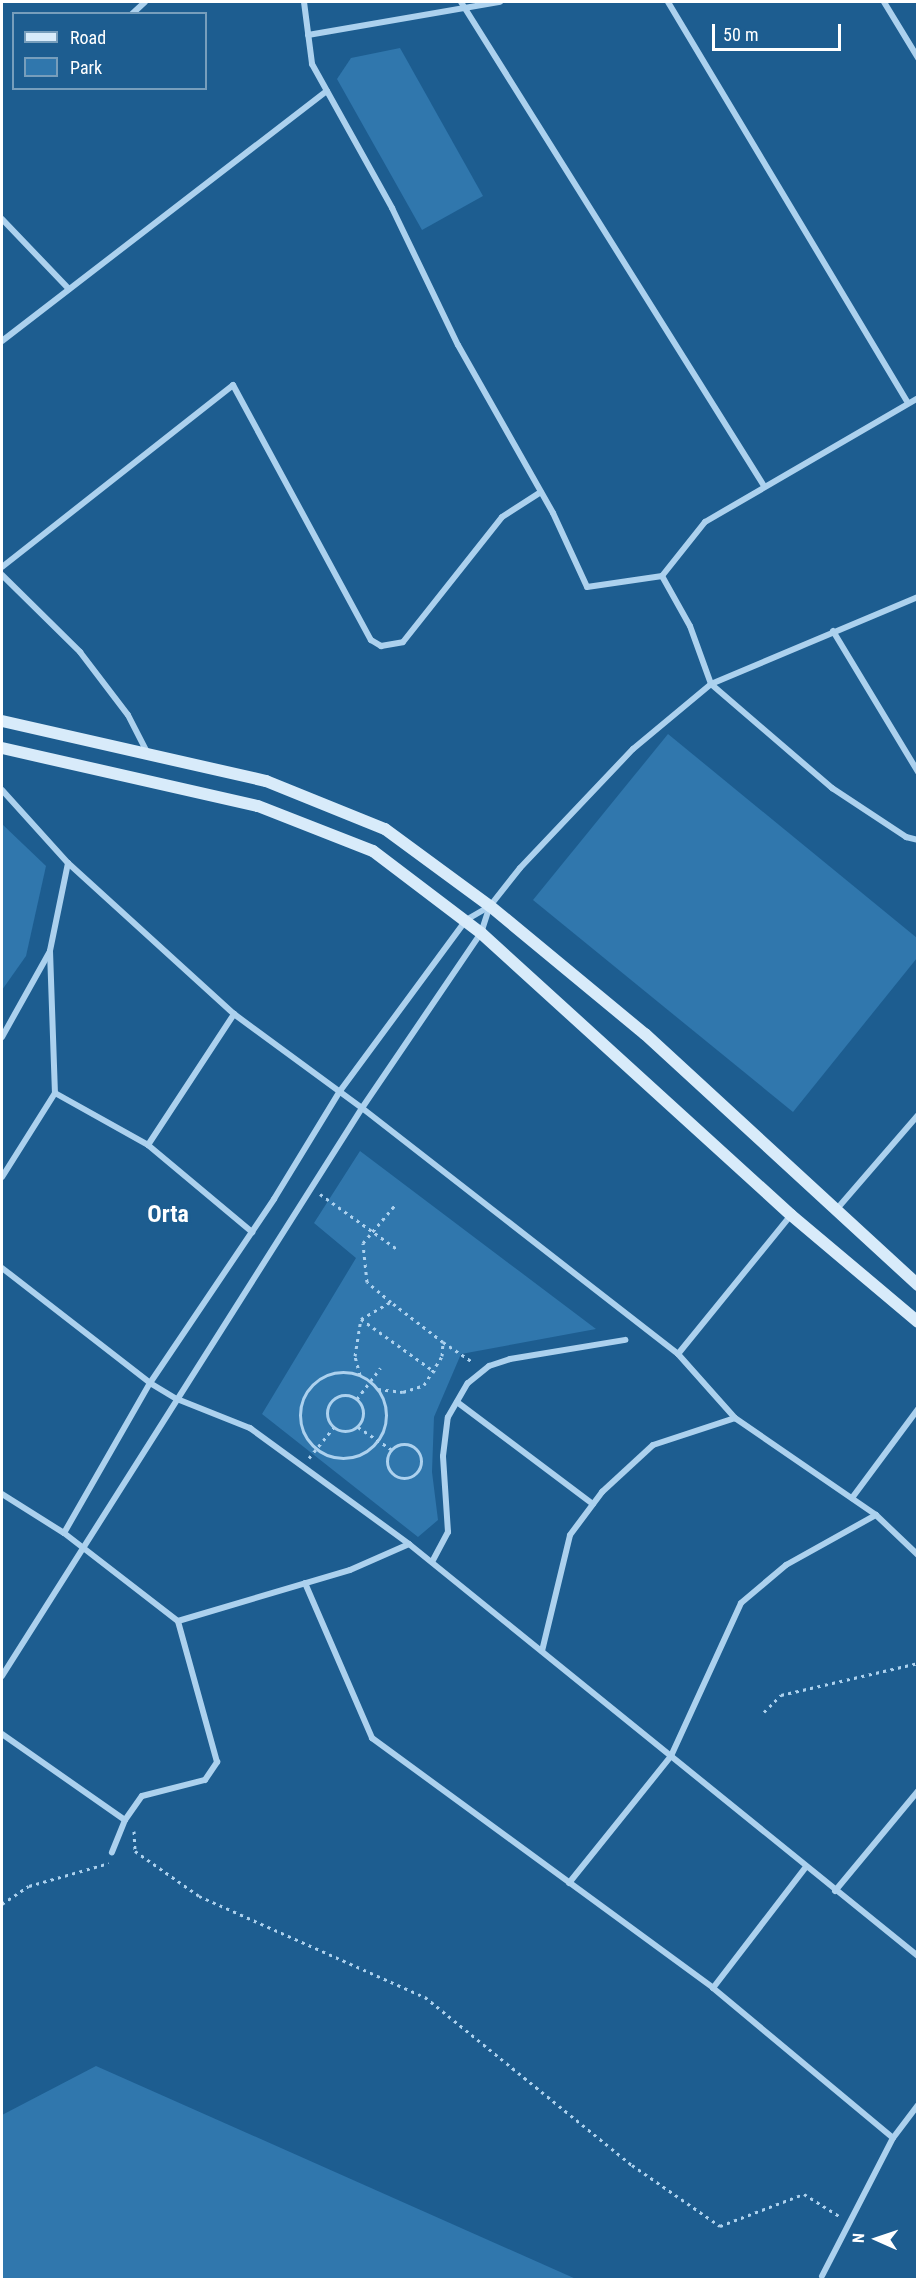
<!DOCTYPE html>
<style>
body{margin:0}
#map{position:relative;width:919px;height:2281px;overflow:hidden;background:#1d5d90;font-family:"Roboto Condensed",sans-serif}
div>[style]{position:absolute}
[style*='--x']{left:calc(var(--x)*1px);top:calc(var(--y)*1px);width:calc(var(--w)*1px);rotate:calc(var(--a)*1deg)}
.green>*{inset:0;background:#3077ad}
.path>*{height:3px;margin-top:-1.5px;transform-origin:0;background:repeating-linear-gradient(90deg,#acd1ee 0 3px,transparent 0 7.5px)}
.path>.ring{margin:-1.5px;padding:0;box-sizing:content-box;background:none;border:3px solid #acd1ee;border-radius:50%}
.street>*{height:6px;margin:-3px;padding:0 3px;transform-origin:3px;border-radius:3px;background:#acd1ee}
.secondary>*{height:12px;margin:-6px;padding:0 6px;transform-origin:6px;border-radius:6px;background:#d8ebfa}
span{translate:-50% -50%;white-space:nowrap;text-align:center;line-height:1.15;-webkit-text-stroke:5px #1d5d90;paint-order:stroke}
.district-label{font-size:24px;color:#fff;font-weight:700}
.frame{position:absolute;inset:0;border:3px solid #fff;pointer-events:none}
.legend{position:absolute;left:12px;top:12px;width:195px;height:78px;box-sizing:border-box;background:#1d5d90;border:2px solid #779ebc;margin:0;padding:8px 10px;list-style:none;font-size:18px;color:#fff}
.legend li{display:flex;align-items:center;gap:12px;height:30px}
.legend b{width:30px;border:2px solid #779ebc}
.north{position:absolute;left:847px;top:2209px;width:60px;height:60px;-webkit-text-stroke:4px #1d5d90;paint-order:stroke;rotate:273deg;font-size:16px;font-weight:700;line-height:24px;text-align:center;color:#fff}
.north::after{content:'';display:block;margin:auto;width:21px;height:27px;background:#fff;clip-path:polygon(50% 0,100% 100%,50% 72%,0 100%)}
.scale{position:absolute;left:712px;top:24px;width:129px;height:27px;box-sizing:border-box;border:3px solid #fff;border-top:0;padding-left:8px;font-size:18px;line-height:21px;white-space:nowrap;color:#fff;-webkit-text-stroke:4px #1d5d90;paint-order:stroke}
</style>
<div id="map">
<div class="green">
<i style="clip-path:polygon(400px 48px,483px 196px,422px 230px,337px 79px,351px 58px)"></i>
<i style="clip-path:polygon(668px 734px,917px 938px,917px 958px,793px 1112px,533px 900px)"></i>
<i style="clip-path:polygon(2px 824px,46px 866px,26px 956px,2px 990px)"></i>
<i style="clip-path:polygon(360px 1151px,596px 1329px,461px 1354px,434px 1417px,432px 1472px,438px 1520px,418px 1537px,262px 1414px,356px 1258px,314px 1223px)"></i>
<i style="clip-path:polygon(96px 2066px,576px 2279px,577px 2279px,2px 2279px,2px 2115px)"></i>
</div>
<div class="path">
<i style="--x:320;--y:1194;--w:95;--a:35.5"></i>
<i style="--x:361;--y:1319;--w:91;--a:35.6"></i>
<i style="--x:443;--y:1342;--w:37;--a:34"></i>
<i class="ring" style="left:300px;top:1372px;width:83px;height:83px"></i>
<i style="--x:360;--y:1375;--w:20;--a:-105"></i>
<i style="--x:355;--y:1356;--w:37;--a:-81"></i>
<i style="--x:361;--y:1319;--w:34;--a:-30"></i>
<i style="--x:391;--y:1302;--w:31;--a:-140"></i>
<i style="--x:367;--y:1282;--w:39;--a:-96"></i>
<i style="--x:363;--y:1243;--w:51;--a:-49.8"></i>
<i style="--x:378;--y:1389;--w:25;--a:7"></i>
<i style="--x:403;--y:1392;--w:22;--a:-18"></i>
<i style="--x:424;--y:1385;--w:34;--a:-58"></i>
<i style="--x:442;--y:1356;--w:14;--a:-86"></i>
<i style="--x:443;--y:1342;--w:66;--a:-142.4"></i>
<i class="ring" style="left:327px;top:1395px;width:33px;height:33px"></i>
<i style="--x:357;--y:1399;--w:39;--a:-53"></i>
<i style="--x:358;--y:1427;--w:40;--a:34"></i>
<i class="ring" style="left:387px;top:1444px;width:31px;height:31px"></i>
<i style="--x:309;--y:1458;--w:40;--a:-51"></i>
<i style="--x:764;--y:1712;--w:24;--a:-45"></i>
<i style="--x:781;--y:1695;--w:141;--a:-13.1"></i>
<i style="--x:134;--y:1831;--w:20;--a:87"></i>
<i style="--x:135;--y:1851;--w:78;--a:35.1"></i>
<i style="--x:199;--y:1896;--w:248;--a:24.1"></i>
<i style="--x:425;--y:1997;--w:267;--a:39.1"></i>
<i style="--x:632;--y:2165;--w:107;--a:34.7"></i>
<i style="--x:720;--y:2226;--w:90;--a:-20.9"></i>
<i style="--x:804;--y:2194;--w:41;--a:32.2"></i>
<i style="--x:2;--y:1904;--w:32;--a:-34"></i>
<i style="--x:29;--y:1886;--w:83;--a:-16"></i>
</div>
<div class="street">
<i style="--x:304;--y:2;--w:63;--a:82.6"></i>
<i style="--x:312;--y:64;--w:165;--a:60.9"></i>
<i style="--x:392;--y:208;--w:152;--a:64.3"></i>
<i style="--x:458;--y:345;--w:193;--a:60.5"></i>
<i style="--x:553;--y:513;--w:81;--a:65.3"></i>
<i style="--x:587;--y:587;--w:76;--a:-8.3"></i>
<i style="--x:662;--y:576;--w:57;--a:60.8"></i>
<i style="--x:690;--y:626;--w:62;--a:70.1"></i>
<i style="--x:711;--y:684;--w:160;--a:40.7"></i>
<i style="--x:832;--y:788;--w:89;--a:33.5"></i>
<i style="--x:906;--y:837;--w:12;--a:14"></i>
<i style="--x:461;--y:2;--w:571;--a:57.95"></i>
<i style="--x:668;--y:2;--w:467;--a:59.1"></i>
<i style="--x:884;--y:2;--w:66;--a:58.7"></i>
<i style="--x:132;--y:14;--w:18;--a:-43"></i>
<i style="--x:308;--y:35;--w:195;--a:-9.8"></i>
<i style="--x:2;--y:219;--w:97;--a:46.3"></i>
<i style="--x:2;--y:341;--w:410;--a:-37.6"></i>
<i style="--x:2;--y:567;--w:294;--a:-38.2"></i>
<i style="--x:233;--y:385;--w:290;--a:61.6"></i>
<i style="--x:371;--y:640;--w:12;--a:31"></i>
<i style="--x:381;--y:646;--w:22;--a:-10"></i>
<i style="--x:403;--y:642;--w:159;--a:-51.6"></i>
<i style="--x:502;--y:517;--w:46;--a:-32.7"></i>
<i style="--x:2;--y:575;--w:110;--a:44.6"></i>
<i style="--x:80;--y:652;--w:79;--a:52.7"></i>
<i style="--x:128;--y:715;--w:44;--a:62.9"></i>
<i style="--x:662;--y:576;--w:69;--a:-51.5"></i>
<i style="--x:705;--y:522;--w:246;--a:-30.2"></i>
<i style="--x:833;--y:631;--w:165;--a:58.9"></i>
<i style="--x:2;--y:790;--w:98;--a:47.9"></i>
<i style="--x:68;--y:863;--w:90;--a:101.6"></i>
<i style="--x:50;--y:951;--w:142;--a:88"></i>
<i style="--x:55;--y:1093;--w:99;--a:122.2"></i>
<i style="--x:68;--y:863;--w:224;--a:42.3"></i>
<i style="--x:234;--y:1014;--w:159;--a:36.3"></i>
<i style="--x:362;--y:1108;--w:400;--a:37.9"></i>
<i style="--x:678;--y:1354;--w:86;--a:48.3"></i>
<i style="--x:735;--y:1418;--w:171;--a:34.5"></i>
<i style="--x:876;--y:1515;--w:58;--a:43.6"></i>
<i style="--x:2;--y:1037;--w:98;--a:-60.8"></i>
<i style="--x:55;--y:1093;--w:107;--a:29.2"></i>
<i style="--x:148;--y:1145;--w:136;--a:39.9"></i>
<i style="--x:148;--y:1145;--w:157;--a:-56.7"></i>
<i style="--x:836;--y:1210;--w:125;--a:-49.2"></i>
<i style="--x:2;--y:1268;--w:187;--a:37.8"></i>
<i style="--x:150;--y:1383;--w:31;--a:31"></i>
<i style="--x:177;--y:1399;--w:79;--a:21.7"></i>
<i style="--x:250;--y:1428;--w:197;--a:36.1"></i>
<i style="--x:409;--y:1544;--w:655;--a:38.99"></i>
<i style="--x:678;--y:1354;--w:179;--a:-50.9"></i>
<i style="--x:457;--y:1402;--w:170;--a:36.9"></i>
<i style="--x:2;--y:1494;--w:73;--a:32.2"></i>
<i style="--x:64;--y:1533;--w:144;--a:37.7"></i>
<i style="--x:178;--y:1621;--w:179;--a:-16.5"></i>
<i style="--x:350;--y:1570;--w:64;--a:-23.8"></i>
<i style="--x:852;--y:1498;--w:111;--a:-53.4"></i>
<i style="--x:64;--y:1533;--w:173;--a:-60.2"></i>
<i style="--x:150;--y:1383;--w:222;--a:-56"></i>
<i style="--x:274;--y:1199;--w:127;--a:-58.6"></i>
<i style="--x:340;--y:1091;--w:212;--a:-53.6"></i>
<i style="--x:466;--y:920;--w:28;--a:-30"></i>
<i style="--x:432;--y:1562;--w:34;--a:-62"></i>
<i style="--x:448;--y:1532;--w:76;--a:-93.8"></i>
<i style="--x:443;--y:1456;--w:39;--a:-83"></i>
<i style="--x:448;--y:1417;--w:39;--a:-60"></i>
<i style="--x:468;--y:1383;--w:27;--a:-39"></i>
<i style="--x:489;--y:1366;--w:22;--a:-18"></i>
<i style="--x:510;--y:1359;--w:117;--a:-9.4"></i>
<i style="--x:305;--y:1583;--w:169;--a:66.6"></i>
<i style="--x:372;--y:1738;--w:423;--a:36.2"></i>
<i style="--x:713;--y:1988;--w:153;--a:-52.5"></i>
<i style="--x:542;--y:1651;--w:119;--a:-76.4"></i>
<i style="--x:570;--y:1535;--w:54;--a:-53.3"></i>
<i style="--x:602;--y:1492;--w:69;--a:-42.7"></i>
<i style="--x:653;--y:1445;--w:86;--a:-18.2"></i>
<i style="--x:2;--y:1676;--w:672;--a:-57.63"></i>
<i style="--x:362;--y:1108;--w:212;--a:-55.8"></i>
<i style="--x:481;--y:933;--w:28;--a:-72"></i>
<i style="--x:490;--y:906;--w:48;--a:-51.7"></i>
<i style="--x:520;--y:868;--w:164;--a:-46.5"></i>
<i style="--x:633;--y:749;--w:102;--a:-39.8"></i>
<i style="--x:711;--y:684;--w:225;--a:-22.8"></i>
<i style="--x:2;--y:1734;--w:150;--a:35"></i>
<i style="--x:125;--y:1820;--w:35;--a:112"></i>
<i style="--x:125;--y:1820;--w:29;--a:-55"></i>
<i style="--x:142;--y:1796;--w:65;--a:-14.3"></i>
<i style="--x:205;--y:1780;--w:22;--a:-56"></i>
<i style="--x:217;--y:1762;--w:146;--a:-105.5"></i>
<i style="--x:569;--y:1883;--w:163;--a:-51.2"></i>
<i style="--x:671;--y:1756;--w:168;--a:-65.4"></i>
<i style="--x:741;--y:1603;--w:59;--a:-40.2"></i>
<i style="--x:786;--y:1565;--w:103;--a:-29.1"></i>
<i style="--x:835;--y:1891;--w:130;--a:-50.3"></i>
<i style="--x:713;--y:1988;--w:234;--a:39.8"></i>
<i style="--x:822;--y:2276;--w:155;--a:-62.8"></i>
<i style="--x:893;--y:2138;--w:41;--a:-52.9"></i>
</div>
<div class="secondary">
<i style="--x:2;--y:721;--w:271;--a:12.8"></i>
<i style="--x:266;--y:781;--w:128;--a:22"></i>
<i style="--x:385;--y:829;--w:130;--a:36.3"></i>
<i style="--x:490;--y:906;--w:201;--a:39.6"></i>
<i style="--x:645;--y:1034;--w:371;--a:42.6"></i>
<i style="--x:2;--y:748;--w:262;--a:12.8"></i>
<i style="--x:258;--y:806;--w:123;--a:21.4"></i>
<i style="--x:373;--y:851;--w:136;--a:37.2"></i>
<i style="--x:481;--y:933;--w:419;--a:42.3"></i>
<i style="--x:791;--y:1215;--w:166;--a:40.1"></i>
</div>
<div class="district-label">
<span style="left:168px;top:1215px">Orta</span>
</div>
<div class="frame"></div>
<ul class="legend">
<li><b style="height:8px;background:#d8ebfa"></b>Road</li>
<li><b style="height:16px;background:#3077ad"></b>Park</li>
</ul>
<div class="north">N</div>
<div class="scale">50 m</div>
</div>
